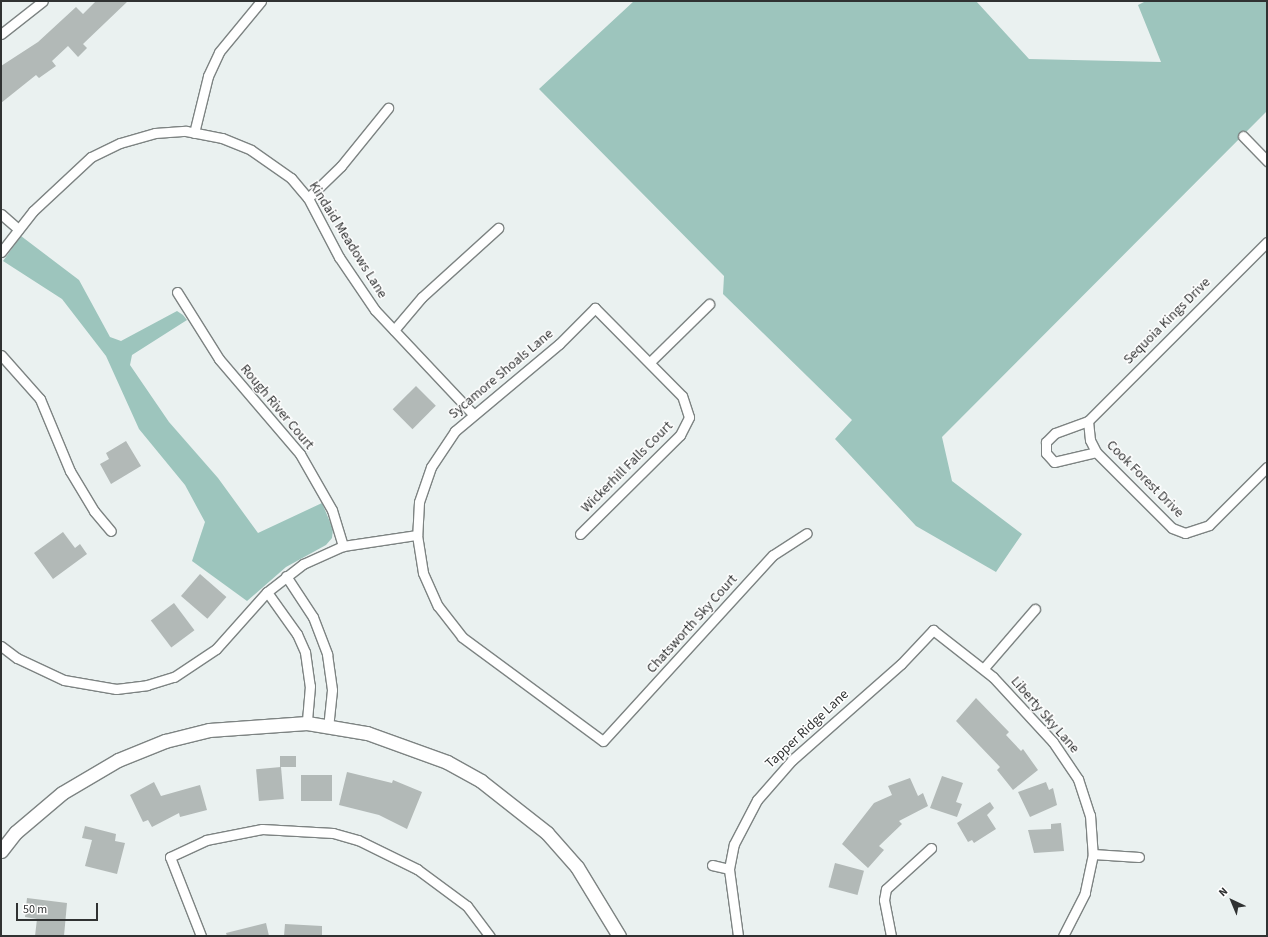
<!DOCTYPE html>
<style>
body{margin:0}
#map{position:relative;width:1268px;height:937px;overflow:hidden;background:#eaf1f0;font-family:"Source Sans 3",sans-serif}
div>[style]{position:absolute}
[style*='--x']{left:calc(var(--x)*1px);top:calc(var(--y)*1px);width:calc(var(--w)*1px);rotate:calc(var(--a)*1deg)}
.forest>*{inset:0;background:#9dc5bd}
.building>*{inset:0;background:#b2b9b7;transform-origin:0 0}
.roads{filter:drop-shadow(1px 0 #7d8382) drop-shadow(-1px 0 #7d8382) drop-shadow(0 1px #7d8382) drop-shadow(0 -1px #7d8382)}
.street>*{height:9px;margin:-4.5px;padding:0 4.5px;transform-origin:4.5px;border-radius:4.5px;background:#fff}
.secondary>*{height:13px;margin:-6.5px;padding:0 6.5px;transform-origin:6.5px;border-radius:6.5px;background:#fff}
span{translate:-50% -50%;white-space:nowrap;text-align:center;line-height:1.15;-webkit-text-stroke:3px #fff;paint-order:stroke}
.street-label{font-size:14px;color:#303232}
.frame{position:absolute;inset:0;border:2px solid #303232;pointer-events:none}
.north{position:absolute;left:1212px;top:881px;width:40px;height:40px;-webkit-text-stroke:3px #fff;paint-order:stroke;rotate:316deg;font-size:11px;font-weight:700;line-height:16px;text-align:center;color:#303232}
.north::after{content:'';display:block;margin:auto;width:14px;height:18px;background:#303232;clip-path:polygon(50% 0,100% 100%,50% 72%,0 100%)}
.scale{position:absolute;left:16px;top:903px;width:82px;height:18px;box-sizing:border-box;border:2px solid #303232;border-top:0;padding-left:5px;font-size:12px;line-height:14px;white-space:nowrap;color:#303232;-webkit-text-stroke:3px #fff;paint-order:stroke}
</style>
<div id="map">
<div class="forest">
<i style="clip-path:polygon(634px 1px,976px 1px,1029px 59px,1161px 62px,1138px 5px,1146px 1px,1267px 1px,1267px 111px,942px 437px,952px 481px,1022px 534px,996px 572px,916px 526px,835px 439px,852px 420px,723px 294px,724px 276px,539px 89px)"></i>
<i style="clip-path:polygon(21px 236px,79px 280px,110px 337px,121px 341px,177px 311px,183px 315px,187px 320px,132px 355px,130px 365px,169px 422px,218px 478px,258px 533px,322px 503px,333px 529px,332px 538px,326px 545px,286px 567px,247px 601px,192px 561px,205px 522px,185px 485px,139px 429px,106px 356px,62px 299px,3px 261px)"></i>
</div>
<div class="building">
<i style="clip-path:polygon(96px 1px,128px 1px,83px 44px,87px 48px,78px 57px,68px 46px,52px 61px,56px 66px,39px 78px,36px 75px,1px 103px,1px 66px,38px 42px,76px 7px,83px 14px)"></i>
<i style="left:416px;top:386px;width:28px;height:33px;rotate:45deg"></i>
<i style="clip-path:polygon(126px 441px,141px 466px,111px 484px,100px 464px,109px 459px,106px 453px)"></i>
<i style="clip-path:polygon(63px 532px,75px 548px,80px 544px,87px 554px,53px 579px,34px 553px)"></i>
<i style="left:200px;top:574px;width:35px;height:29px;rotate:41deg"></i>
<i style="left:174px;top:603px;width:34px;height:29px;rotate:53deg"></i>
<i style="clip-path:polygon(976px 698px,1009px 732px,1006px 735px,1021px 751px,1023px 749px,1038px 770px,1013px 790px,997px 770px,1000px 767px,956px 721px)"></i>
<i style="left:280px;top:756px;width:16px;height:11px"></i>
<i style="left:281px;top:767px;width:32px;height:25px;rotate:85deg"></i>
<i style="clip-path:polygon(347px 772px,392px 783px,393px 780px,422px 792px,407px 829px,379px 815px,339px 805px)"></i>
<i style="left:301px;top:775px;width:31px;height:26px"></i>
<i style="clip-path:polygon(942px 776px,963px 783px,956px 802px,962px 804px,957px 817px,930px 808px)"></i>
<i style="clip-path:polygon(910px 778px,918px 796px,923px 793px,928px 806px,899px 821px,902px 824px,879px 846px,884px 850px,868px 868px,842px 844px,874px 803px,892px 795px,888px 786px)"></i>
<i style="clip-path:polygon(154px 782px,161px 796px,200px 785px,207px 810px,180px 817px,179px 813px,152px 827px,148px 820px,143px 822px,130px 795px)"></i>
<i style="clip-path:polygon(1046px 782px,1049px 790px,1053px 788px,1057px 805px,1030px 817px,1018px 792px)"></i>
<i style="clip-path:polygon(990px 802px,994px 808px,987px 815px,996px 829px,974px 843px,972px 840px,968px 842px,957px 823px)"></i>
<i style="clip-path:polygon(1061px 823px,1064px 851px,1034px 853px,1028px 830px,1051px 829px,1051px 824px)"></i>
<i style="clip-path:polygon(85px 826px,116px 834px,115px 841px,125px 843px,117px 874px,85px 866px,92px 840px,82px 838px)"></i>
<i style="left:835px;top:863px;width:30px;height:25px;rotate:15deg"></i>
<i style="clip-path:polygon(27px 898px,67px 903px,64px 936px,35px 936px,37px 919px,25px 917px)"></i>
<i style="clip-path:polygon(266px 923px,269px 936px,227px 936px,226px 933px)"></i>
<i style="clip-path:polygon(285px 924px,322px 926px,322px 936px,284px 936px)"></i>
</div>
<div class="roads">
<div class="street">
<i style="--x:1;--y:34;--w:53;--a:-38.2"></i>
<i style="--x:194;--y:133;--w:59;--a:-76.2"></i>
<i style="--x:208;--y:76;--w:26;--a:-65"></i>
<i style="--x:219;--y:52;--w:66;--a:-50.5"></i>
<i style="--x:1243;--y:136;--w:35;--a:46"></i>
<i style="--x:308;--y:198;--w:46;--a:-44.1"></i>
<i style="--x:341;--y:166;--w:75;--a:-51"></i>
<i style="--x:1;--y:214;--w:23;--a:41"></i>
<i style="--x:1267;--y:242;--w:253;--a:135"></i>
<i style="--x:1088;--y:421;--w:19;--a:84"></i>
<i style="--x:1090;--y:440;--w:13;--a:63"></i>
<i style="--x:1096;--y:452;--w:107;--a:45"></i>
<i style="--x:1172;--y:528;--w:14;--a:21"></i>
<i style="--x:1185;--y:533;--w:25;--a:-18"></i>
<i style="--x:1209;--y:525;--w:82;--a:-45"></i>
<i style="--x:1;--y:252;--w:52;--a:-52"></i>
<i style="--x:33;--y:211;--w:79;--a:-43"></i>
<i style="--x:91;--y:157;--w:32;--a:-26"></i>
<i style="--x:120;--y:143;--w:36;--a:-16"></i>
<i style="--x:155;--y:133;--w:31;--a:-4"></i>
<i style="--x:186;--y:131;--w:37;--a:11"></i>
<i style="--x:222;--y:138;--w:31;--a:22"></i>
<i style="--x:251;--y:150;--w:49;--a:35"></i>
<i style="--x:291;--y:178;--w:26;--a:50"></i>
<i style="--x:308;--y:198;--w:67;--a:62.3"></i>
<i style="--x:339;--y:257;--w:64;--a:55.8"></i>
<i style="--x:375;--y:310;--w:143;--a:46.7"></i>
<i style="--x:177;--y:292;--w:79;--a:57.9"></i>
<i style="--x:219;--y:359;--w:125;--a:49.5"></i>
<i style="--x:300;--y:454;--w:64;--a:60.3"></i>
<i style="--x:332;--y:510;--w:38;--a:73"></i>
<i style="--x:394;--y:330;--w:43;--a:-49.7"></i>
<i style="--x:422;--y:297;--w:103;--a:-42.2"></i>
<i style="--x:1;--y:355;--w:59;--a:48.4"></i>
<i style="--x:40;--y:399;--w:78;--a:67.4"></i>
<i style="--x:70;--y:471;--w:47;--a:59"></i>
<i style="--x:94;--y:511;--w:26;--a:50"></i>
<i style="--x:650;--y:362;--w:83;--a:-44.5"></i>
<i style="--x:1088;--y:421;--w:35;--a:160"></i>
<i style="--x:1055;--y:433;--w:13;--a:135"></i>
<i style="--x:1046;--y:442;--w:11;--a:90"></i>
<i style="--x:1046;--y:453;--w:12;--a:48"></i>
<i style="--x:1054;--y:462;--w:43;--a:-13.4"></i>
<i style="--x:580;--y:534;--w:141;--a:-44.7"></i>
<i style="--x:680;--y:435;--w:20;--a:-63"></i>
<i style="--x:689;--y:417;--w:22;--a:-108"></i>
<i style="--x:682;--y:396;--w:124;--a:-134.7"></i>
<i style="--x:595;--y:308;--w:51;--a:135"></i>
<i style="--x:559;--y:344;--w:136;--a:140.1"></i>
<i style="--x:455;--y:431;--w:43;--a:123.7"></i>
<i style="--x:431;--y:467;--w:37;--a:109"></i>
<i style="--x:419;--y:502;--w:33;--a:93"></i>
<i style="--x:417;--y:535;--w:38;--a:81"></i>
<i style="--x:423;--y:573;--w:36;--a:66"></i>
<i style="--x:438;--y:606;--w:39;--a:52"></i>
<i style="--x:462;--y:637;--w:175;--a:36.4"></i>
<i style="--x:603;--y:741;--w:252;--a:-47.6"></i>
<i style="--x:773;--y:555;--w:40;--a:-32.9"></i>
<i style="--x:286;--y:576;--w:49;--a:56.6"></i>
<i style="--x:313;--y:617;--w:40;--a:69"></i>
<i style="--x:327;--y:654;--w:36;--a:82"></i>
<i style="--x:332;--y:690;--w:36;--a:96"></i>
<i style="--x:267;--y:592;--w:52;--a:54.5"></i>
<i style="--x:297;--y:634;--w:20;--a:66"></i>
<i style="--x:305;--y:652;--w:34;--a:82"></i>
<i style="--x:310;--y:686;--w:37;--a:95"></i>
<i style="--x:1;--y:646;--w:20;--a:37"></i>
<i style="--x:17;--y:658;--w:52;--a:25.1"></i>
<i style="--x:64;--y:680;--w:53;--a:9.8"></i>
<i style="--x:116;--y:689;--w:31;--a:-7"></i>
<i style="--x:147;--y:685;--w:28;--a:-17"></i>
<i style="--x:174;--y:677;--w:50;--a:-33.7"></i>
<i style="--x:216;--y:649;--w:76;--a:-48.2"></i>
<i style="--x:267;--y:592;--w:46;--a:-37.9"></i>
<i style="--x:303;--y:564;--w:44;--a:-24.2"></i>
<i style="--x:343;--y:546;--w:75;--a:-8.5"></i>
<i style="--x:984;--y:668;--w:78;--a:-49.2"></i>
<i style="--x:1093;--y:854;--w:46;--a:3.7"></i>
<i style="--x:712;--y:865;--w:17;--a:13"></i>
<i style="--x:201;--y:936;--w:85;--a:-111.4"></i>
<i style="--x:170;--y:857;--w:40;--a:-25"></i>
<i style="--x:206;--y:840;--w:57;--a:-11.1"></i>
<i style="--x:262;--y:829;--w:71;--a:3.2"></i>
<i style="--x:333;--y:833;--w:26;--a:16"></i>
<i style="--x:358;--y:840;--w:66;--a:26.2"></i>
<i style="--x:417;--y:869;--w:62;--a:36.5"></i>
<i style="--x:467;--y:906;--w:38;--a:53"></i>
<i style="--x:738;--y:936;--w:68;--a:-97.7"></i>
<i style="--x:729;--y:869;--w:25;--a:-79"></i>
<i style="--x:734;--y:844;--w:50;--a:-62.4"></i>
<i style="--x:757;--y:800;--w:53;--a:-48.8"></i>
<i style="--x:792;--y:760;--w:145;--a:-41.4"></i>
<i style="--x:901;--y:664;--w:47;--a:-46.7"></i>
<i style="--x:933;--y:630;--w:76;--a:38.1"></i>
<i style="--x:993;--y:677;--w:88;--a:47.3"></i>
<i style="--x:1053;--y:742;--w:45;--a:56"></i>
<i style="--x:1078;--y:779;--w:38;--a:72"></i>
<i style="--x:1090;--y:815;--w:39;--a:86"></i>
<i style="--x:1093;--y:854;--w:40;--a:102"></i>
<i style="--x:1085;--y:893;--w:48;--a:117.1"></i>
<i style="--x:891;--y:936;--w:37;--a:-101"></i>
<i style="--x:884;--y:900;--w:11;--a:-80"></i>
<i style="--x:886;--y:889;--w:61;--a:-42.3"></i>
</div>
<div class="secondary">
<i style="--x:1;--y:851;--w:24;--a:-52"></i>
<i style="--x:16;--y:832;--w:60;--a:-40.3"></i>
<i style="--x:62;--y:793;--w:65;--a:-30.5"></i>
<i style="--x:118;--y:760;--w:51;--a:-22"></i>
<i style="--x:165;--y:741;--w:45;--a:-14"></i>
<i style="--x:209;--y:730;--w:98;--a:-4.1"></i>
<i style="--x:307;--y:723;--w:61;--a:9.5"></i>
<i style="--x:367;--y:733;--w:85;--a:19.9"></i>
<i style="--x:447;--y:762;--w:39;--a:29"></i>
<i style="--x:481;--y:781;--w:84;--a:38.2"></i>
<i style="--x:547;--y:833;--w:45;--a:48.6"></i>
<i style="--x:577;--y:867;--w:81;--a:58.7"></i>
</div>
</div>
<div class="street-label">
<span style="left:348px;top:240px;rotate:58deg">Kindaid Meadows Lane</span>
<span style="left:1167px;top:321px;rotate:-45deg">Sequoia Kings Drive</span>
<span style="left:501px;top:374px;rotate:-40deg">Sycamore Shoals Lane</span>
<span style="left:277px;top:407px;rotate:50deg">Rough River Court</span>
<span style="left:627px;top:467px;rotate:-45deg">Wickerhill Falls Court</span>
<span style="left:1145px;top:479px;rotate:45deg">Cook Forest Drive</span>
<span style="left:692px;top:624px;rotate:-48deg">Chatsworth Sky Court</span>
<span style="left:1045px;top:715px;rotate:49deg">Liberty Sky Lane</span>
<span style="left:807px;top:729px;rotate:-43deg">Tapper Ridge Lane</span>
</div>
<div class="frame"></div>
<div class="north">N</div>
<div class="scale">50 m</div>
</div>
